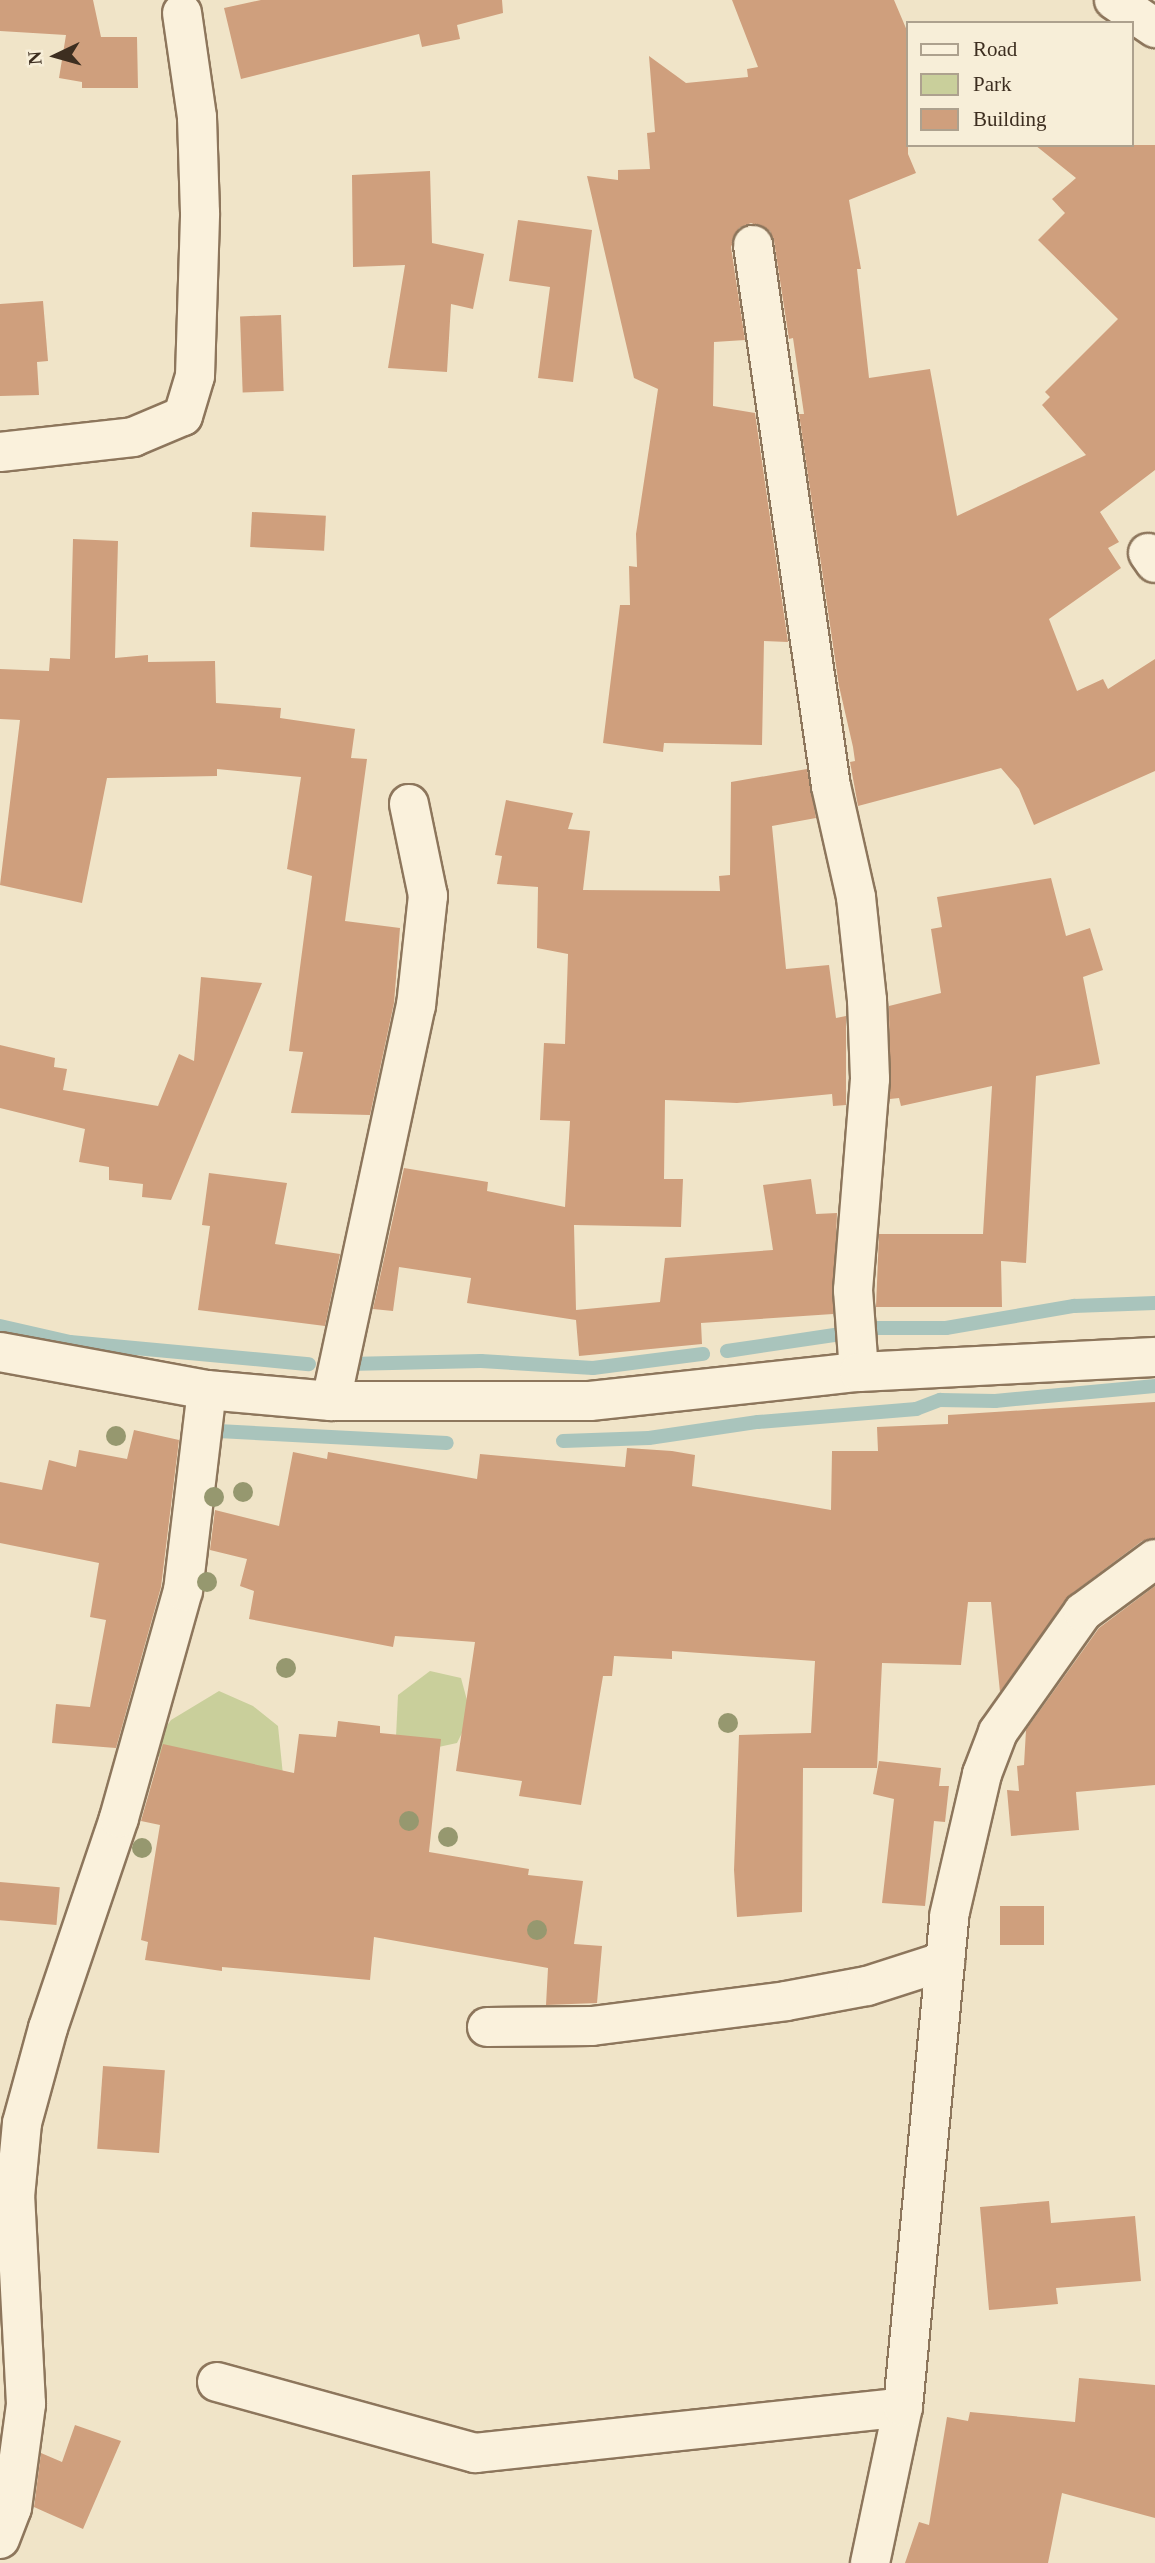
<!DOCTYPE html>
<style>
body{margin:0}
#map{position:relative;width:1155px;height:2563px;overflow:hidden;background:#f0e4c8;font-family:Georgia,serif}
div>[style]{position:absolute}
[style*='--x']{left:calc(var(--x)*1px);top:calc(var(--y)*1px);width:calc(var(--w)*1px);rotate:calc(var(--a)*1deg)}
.green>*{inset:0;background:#c9cf9b}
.stream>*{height:14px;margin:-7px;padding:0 7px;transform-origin:7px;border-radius:7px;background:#a9c4bc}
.building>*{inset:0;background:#cf9f7d;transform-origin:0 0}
.roads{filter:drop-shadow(2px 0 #8d765c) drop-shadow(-2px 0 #8d765c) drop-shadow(0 2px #8d765c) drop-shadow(0 -2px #8d765c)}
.street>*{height:38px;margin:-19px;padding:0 19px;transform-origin:19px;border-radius:19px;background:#faf1dc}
.secondary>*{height:38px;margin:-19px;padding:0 19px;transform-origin:19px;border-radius:19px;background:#faf1dc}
.trees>*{width:20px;height:20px;margin:-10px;border-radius:50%;background:#96986f}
span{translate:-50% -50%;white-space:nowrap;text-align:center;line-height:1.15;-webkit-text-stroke:7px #f7eed8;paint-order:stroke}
.legend{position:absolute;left:906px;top:21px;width:228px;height:126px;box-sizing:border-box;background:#f7eed8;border:2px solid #ada18e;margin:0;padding:9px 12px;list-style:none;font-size:21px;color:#3d2e20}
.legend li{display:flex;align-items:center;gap:14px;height:35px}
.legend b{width:35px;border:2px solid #ada18e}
.north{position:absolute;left:21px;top:21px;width:70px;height:70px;-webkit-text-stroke:5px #f7eed8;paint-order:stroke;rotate:265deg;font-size:19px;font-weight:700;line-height:28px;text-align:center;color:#3d2e20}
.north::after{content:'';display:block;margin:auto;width:24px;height:32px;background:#3d2e20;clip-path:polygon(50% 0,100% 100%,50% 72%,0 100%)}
</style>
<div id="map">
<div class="green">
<i style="clip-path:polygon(430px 1671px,461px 1678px,471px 1715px,457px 1743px,420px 1751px,396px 1737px,398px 1695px)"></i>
<i style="clip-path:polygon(219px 1691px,253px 1706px,278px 1726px,283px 1775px,235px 1764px,146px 1755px,171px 1720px)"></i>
</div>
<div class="stream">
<i style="--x:0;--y:1326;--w:72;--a:12.9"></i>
<i style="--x:70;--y:1342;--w:240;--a:5.3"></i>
<i style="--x:874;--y:1328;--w:72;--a:0"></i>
<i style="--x:946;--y:1328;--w:130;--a:-9.8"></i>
<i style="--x:1074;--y:1306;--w:81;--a:-2.1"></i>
<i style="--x:727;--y:1351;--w:122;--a:-8.5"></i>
<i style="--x:348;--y:1364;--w:133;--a:-1.3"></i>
<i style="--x:481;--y:1361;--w:112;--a:3.6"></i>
<i style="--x:593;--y:1368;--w:111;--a:-7.3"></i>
<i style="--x:218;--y:1431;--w:229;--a:3"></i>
<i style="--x:563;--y:1441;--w:86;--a:-2"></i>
<i style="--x:649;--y:1438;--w:110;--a:-8.4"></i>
<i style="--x:758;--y:1422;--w:159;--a:-4.7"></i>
<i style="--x:916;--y:1409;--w:26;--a:-21"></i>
<i style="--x:940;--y:1400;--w:55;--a:1"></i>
<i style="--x:995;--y:1401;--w:161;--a:-5.4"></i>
</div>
<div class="building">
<i style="clip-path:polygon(0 0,93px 0,101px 37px,137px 37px,138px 88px,82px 88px,82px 82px,59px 78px,66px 35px,0 31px)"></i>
<i style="clip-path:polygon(261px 0,502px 0,503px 13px,457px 25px,460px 39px,422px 47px,419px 34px,241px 79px,224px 8px)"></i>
<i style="clip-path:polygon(732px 0,894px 0,908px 33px,908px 154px,916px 173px,849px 200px,861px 269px,857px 269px,869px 378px,930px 369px,957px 516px,1086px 455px,1042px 405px,1050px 397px,1045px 392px,1118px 319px,1038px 240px,1065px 213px,1052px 199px,1076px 178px,1035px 145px,1155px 145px,1155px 470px,1100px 512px,1119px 542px,1108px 548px,1121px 568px,1049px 619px,1077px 691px,1103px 679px,1108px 689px,1155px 659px,1155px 771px,1034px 825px,1019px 789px,1001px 768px,858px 806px,850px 762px,855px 761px,853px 747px,839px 686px,799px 414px,804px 414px,793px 338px,789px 339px,774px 241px,770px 231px,751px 223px,739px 228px,731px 247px,745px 340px,714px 342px,713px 406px,755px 413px,788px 642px,764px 641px,762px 745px,664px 743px,663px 752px,603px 743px,620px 605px,630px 605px,629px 566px,637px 567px,636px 534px,658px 389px,634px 378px,587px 176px,618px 180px,618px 170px,650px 169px,647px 133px,655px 132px,649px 56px,686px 83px,748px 77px,747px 69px,758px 67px)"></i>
<i style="clip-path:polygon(430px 171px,432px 243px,484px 254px,473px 309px,451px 304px,447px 372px,388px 368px,405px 265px,353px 267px,352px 175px)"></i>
<i style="clip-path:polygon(518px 220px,592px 230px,573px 382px,538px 378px,550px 287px,509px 281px)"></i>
<i style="clip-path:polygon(43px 301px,48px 361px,37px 362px,39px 395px,0 396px,0 304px)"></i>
<i style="left:281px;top:315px;width:76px;height:41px;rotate:88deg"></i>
<i style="left:252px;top:512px;width:74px;height:35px;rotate:3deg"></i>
<i style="clip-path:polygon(73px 539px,118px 541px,115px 658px,148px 655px,148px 662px,215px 661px,216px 703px,281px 708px,280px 718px,355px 729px,351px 758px,367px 759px,345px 921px,400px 928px,394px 1003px,370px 1115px,291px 1113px,303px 1052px,289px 1051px,312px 876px,287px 869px,301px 777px,217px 769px,217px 776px,107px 778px,82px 903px,0 885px,20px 720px,0 719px,0 669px,49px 671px,50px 658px,70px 659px)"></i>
<i style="clip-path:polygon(807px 769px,816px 818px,772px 826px,786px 969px,829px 965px,836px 1018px,846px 1016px,846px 1105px,833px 1106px,832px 1094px,737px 1103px,665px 1100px,664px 1179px,683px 1179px,681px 1227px,574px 1225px,576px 1310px,660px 1302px,665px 1258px,773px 1250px,763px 1185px,811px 1179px,816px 1214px,837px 1213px,833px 1314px,701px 1323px,702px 1344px,579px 1356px,576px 1320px,467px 1303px,471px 1278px,399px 1267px,393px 1311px,373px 1309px,404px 1168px,488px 1182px,487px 1191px,565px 1207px,570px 1121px,540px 1120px,544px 1043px,565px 1044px,568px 954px,537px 948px,538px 887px,497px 884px,502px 856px,495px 855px,506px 800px,573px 813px,568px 829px,590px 831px,583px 890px,720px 891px,719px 876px,730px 875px,731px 782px)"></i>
<i style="clip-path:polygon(1051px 878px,1066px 936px,1090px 928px,1103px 970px,1083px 977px,1100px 1064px,1036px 1076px,1026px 1263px,1001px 1261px,1002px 1307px,876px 1307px,879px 1234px,983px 1234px,992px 1086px,901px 1106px,899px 1098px,890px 1099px,889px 1006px,941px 993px,931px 929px,942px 927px,937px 897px)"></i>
<i style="clip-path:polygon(201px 977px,262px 983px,171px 1200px,142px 1197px,143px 1184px,109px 1180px,109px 1167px,79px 1162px,85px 1129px,0 1108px,0 1045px,55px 1058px,54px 1067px,67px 1069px,63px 1090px,158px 1106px,179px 1054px,194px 1061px)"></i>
<i style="clip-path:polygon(209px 1173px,287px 1183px,275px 1244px,340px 1254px,325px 1326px,198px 1310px,210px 1226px,202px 1225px)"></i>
<i style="clip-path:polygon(1155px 1402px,1155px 1538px,1142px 1541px,1070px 1595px,1000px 1692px,991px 1602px,968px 1602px,961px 1665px,882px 1663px,877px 1768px,803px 1768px,802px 1912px,737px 1917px,734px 1870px,739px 1735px,811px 1733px,815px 1661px,672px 1651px,672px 1659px,614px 1656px,612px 1676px,603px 1676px,581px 1805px,519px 1796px,522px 1781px,456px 1771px,475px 1642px,395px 1636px,393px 1647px,249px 1619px,254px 1591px,240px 1586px,247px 1559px,210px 1550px,215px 1510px,279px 1526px,293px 1452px,327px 1459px,328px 1452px,477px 1479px,480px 1454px,625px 1467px,627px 1448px,672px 1451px,695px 1455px,692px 1486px,831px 1510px,832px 1451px,878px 1451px,877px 1427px,948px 1424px,948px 1415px)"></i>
<i style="clip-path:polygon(134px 1430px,179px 1440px,161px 1587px,116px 1748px,52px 1743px,56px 1704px,90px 1707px,106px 1620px,90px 1617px,99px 1563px,0 1543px,0 1482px,42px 1490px,49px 1460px,76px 1467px,79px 1450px,127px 1459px)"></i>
<i style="clip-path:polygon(1155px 1586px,1155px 1785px,1076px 1792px,1079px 1830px,1011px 1836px,1007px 1790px,1019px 1791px,1017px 1766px,1024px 1765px,1026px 1730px,1099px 1628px)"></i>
<i style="clip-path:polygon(338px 1721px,380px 1726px,380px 1733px,441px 1739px,429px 1852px,529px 1869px,528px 1875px,583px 1881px,574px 1944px,602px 1946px,597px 2003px,546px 2005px,548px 1968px,374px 1937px,370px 1980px,222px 1967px,222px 1971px,145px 1960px,148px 1942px,141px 1940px,160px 1825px,141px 1821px,163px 1744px,294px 1773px,299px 1734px,336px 1737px)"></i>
<i style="clip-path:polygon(879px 1761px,941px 1768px,939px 1786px,949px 1786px,945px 1822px,934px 1821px,925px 1906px,882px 1903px,894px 1799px,873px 1794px)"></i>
<i style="left:0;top:1882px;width:60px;height:38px;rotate:5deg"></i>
<i style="left:1044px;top:1906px;width:39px;height:44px;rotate:90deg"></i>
<i style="left:103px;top:2066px;width:62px;height:83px;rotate:4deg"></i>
<i style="clip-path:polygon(1049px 2201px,1051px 2223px,1135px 2216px,1141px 2281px,1056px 2288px,1058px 2304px,989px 2310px,980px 2207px)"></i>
<i style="clip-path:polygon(1079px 2378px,1155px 2385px,1155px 2518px,1062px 2493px,1048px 2563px,905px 2563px,919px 2522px,929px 2525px,947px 2417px,968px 2421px,970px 2412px,1075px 2422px)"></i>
<i style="clip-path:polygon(75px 2425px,121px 2441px,83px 2529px,34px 2507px,41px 2453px,62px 2462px)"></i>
</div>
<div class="roads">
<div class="street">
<i style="--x:1114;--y:0;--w:50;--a:34.3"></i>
<i style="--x:753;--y:245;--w:547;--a:81.8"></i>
<i style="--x:831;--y:786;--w:114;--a:77.3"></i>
<i style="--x:856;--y:897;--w:104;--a:83.9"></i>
<i style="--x:867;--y:1000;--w:79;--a:87.8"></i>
<i style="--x:870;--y:1079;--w:212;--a:94.6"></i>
<i style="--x:853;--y:1290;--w:82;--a:85.8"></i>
<i style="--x:0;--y:452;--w:134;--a:-6.4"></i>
<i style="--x:133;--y:437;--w:54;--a:-22.8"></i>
<i style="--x:183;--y:416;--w:42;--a:-73.3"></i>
<i style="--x:195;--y:376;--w:163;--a:-88.2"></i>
<i style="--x:200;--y:213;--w:96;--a:-91.8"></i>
<i style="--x:197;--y:117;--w:105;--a:-98.2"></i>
<i style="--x:1148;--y:553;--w:12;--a:55"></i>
<i style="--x:331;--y:1401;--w:404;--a:-77.9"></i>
<i style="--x:416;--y:1006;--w:111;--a:-83.8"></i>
<i style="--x:428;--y:896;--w:94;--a:-101.7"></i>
<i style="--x:487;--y:2027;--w:105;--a:-0.5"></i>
<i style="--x:592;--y:2026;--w:196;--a:-7.3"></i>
<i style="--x:786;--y:2001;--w:82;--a:-10.5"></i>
<i style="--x:867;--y:1986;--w:82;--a:-17.8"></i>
<i style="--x:217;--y:2382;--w:268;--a:15.4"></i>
<i style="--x:475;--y:2453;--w:430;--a:-6.1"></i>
<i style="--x:0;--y:2539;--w:33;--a:-69"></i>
<i style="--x:12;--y:2508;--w:105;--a:-82.3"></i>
<i style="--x:26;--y:2404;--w:207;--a:-93"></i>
<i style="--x:15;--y:2197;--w:74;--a:-84.6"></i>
<i style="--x:22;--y:2123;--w:98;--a:-74.7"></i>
<i style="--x:48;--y:2028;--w:222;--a:-71.3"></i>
<i style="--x:119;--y:1818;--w:236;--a:-74.3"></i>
<i style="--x:183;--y:1591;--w:202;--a:-83.2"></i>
<i style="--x:870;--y:2563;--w:159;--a:-78.1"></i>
<i style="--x:903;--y:2407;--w:493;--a:-84.6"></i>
<i style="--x:949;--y:1916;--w:146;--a:-76.9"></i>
<i style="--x:982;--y:1774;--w:45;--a:-69.1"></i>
<i style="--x:998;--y:1732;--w:147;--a:-54.7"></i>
<i style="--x:1083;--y:1612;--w:89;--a:-36.4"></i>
</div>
<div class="secondary">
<i style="--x:0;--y:1352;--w:210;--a:10.4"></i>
<i style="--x:207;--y:1390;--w:124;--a:5.1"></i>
<i style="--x:331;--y:1401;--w:259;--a:0"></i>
<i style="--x:590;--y:1401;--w:271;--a:-6.2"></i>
<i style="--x:859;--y:1372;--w:296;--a:-2.9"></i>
</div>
</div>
<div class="trees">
<i style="left:116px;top:1436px"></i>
<i style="left:243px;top:1492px"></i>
<i style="left:214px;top:1497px"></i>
<i style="left:207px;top:1582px"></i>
<i style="left:286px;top:1668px"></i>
<i style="left:728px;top:1723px"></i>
<i style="left:409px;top:1821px"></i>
<i style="left:448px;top:1837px"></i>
<i style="left:142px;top:1848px"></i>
<i style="left:537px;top:1930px"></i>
</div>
<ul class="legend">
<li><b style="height:9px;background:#faf1dc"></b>Road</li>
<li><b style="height:19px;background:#c9cf9b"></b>Park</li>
<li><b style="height:19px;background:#cf9f7d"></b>Building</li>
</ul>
<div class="north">N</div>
</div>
